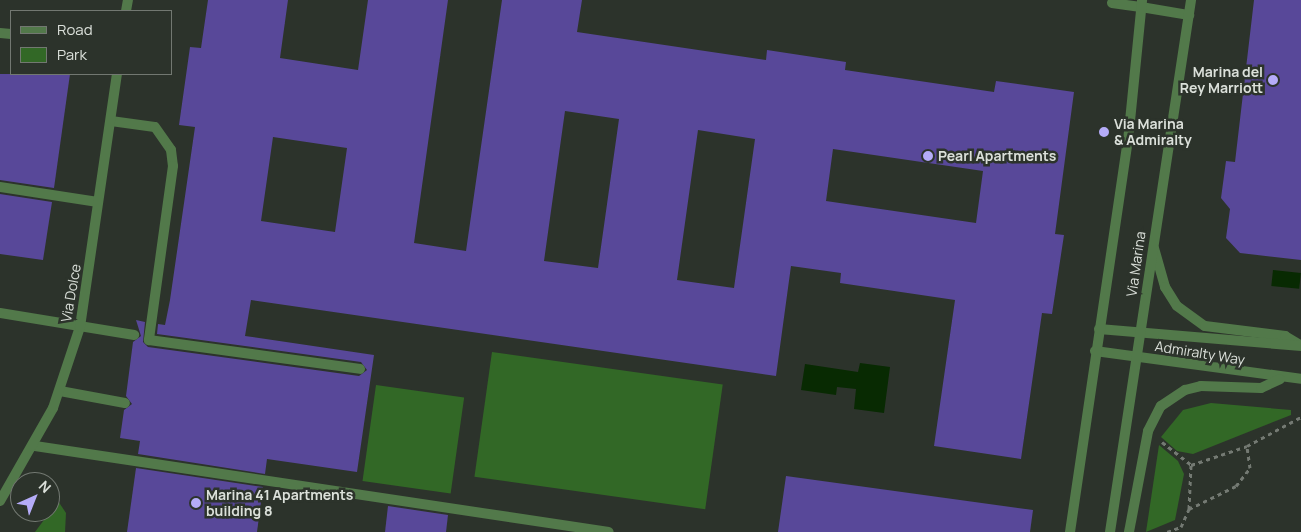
<!DOCTYPE html>
<style>
body{margin:0}
#map{position:relative;width:1301px;height:532px;overflow:hidden;background:#2c332b;font-family:Manrope,sans-serif}
div>[style]{position:absolute}
[style*='--x']{left:calc(var(--x)*1px);top:calc(var(--y)*1px);width:calc(var(--w)*1px);rotate:calc(var(--a)*1deg)}
.green>*{inset:0;background:#326826;transform-origin:0 0}
.water>*{inset:0;background:#082a02;transform-origin:0 0}
.building>*{inset:0;background:#584899}
.path>*{height:3px;margin-top:-1.5px;transform-origin:0;background:repeating-linear-gradient(90deg,#747a73 0 4px,transparent 0 8px)}
.service>*{height:10px;margin:-5px;padding:0 5px;transform-origin:5px;border-radius:5px;background:#52794a}
.tertiary>*{height:10px;margin:-5px;padding:0 5px;transform-origin:5px;border-radius:5px;background:#52794a}
.dots>*{width:14px;height:14px;translate:-50% -50%;box-sizing:border-box;border:2px solid #2c332b;border-radius:50%}
span{translate:-50% -50%;white-space:nowrap;text-align:center;line-height:1.15;-webkit-text-stroke:5px #2c332b;paint-order:stroke}
.poi-label{font-size:14px;color:#dbe0da;font-weight:700}
.right{translate:-100% -50%;text-align:right}
.left{translate:0 -50%;text-align:left}
.street-label{font-size:14px;color:#dbe0da}
.legend{position:absolute;left:10px;top:10px;width:162px;height:65px;box-sizing:border-box;background:#2c332b;border:1px solid #727871;margin:0;padding:6px 9px;list-style:none;font-size:15px;color:#dbe0da}
.legend li{display:flex;align-items:center;gap:10px;height:25px}
.legend b{width:25px;border:1px solid #727871}
.north{position:absolute;left:10px;top:472px;width:50px;height:50px;box-sizing:border-box;background:#2c332b;border:1px solid #727871;border-radius:50%;rotate:44deg;font-size:14px;font-weight:700;line-height:20px;text-align:center;color:#dbe0da}
.north::after{content:'';display:block;margin:auto;width:18px;height:22px;background:#b5acf8;clip-path:polygon(50% 0,100% 100%,50% 72%,0 100%)}
</style>
<div id="map">
<div class="green">
<i style="left:492px;top:352px;width:233px;height:126px;rotate:8deg"></i>
<i style="left:376px;top:385px;width:89px;height:97px;rotate:8deg"></i>
<i style="clip-path:polygon(1211px 403px,1291px 410px,1291px 415px,1193px 454px,1177px 451px,1161px 437px,1183px 410px)"></i>
<i style="clip-path:polygon(1159px 445px,1178px 461px,1184px 474px,1175px 520px,1146px 532px)"></i>
<i style="clip-path:polygon(58px 501px,66px 513px,65px 532px,35px 532px)"></i>
</div>
<div class="water">
<i style="left:1273px;top:270px;width:28px;height:16px;rotate:6deg"></i>
<i style="clip-path:polygon(860px 363px,890px 367px,884px 413px,854px 409px,856px 389px,837px 387px,836px 395px,801px 390px,805px 364px,858px 372px)"></i>
</div>
<div class="building">
<i style="clip-path:polygon(evenodd,208px 0,288px 0,280px 58px,358px 70px,368px 0,448px 0,414px 243px,466px 251px,502px 0,582px 0,577px 32px,766px 60px,767px 50px,846px 62px,845px 70px,994px 92px,996px 81px,1074px 92px,1055px 234px,1064px 235px,1052px 314px,1042px 313px,1021px 459px,934px 446px,955px 300px,840px 283px,841px 273px,791px 266px,776px 376px,251px 300px,245px 336px,374px 355px,357px 472px,267px 459px,265px 474px,138px 454px,140px 441px,120px 438px,124px 410px,132px 404px,126px 396px,133px 342px,141px 336px,136px 320px,145px 322px,143px 342px,148px 347px,359px 376px,367px 370px,361px 362px,157px 334px,158px 324px,165px 325px,170px 300px,195px 127px,179px 125px,190px 47px,201px 48px,208px 0,565px 111px,619px 119px,598px 268px,544px 261px,565px 111px,208px 0,698px 130px,755px 139px,734px 288px,677px 280px,698px 130px,208px 0,273px 137px,347px 148px,335px 232px,261px 221px,273px 137px,208px 0,833px 149px,983px 171px,976px 223px,826px 201px,833px 149px)"></i>
<i style="clip-path:polygon(1254px 0,1301px 0,1301px 260px,1240px 253px,1226px 238px,1230px 209px,1221px 198px,1226px 161px,1235px 162px)"></i>
<i style="clip-path:polygon(0 74px,70px 74px,54px 188px,0 180px)"></i>
<i style="clip-path:polygon(0 194px,52px 202px,43px 260px,0 254px)"></i>
<i style="clip-path:polygon(136px 468px,263px 487px,257px 532px,127px 532px)"></i>
<i style="clip-path:polygon(786px 476px,1033px 510px,1030px 532px,778px 532px)"></i>
<i style="clip-path:polygon(388px 506px,448px 515px,446px 532px,385px 532px)"></i>
</div>
<div class="path">
<i style="--x:1162;--y:442;--w:37;--a:38"></i>
<i style="--x:1189;--y:509;--w:44;--a:-87.4"></i>
<i style="--x:1191;--y:465;--w:59;--a:-18.7"></i>
<i style="--x:1247;--y:446;--w:61;--a:-28.2"></i>
<i style="--x:1167;--y:532;--w:15;--a:-20"></i>
<i style="--x:1181;--y:527;--w:20;--a:-66"></i>
<i style="--x:1189;--y:509;--w:52;--a:-26.1"></i>
<i style="--x:1236;--y:486;--w:23;--a:-52"></i>
<i style="--x:1250;--y:468;--w:22;--a:-98"></i>
</div>
<div class="service">
<i style="--x:1112;--y:3;--w:29;--a:8"></i>
<i style="--x:0;--y:33;--w:11;--a:5"></i>
<i style="--x:111;--y:121;--w:44;--a:7.8"></i>
<i style="--x:155;--y:127;--w:28;--a:55"></i>
<i style="--x:171;--y:150;--w:16;--a:83"></i>
<i style="--x:173;--y:166;--w:176;--a:97.9"></i>
<i style="--x:149;--y:340;--w:213;--a:7.8"></i>
<i style="--x:0;--y:187;--w:99;--a:8.7"></i>
<i style="--x:0;--y:313;--w:136;--a:9.3"></i>
<i style="--x:60;--y:391;--w:66;--a:10.5"></i>
<i style="--x:35;--y:446;--w:580;--a:8.52"></i>
</div>
<div class="tertiary">
<i style="--x:1141;--y:7;--w:49;--a:9.5"></i>
<i style="--x:126;--y:11;--w:11;--a:-80"></i>
<i style="--x:1154;--y:248;--w:41;--a:74.2"></i>
<i style="--x:1165;--y:287;--w:22;--a:58"></i>
<i style="--x:1177;--y:306;--w:34;--a:36"></i>
<i style="--x:1205;--y:326;--w:81;--a:7.1"></i>
<i style="--x:1285;--y:336;--w:17;--a:31"></i>
<i style="--x:1099;--y:329;--w:203;--a:4.8"></i>
<i style="--x:1095;--y:351;--w:208;--a:7.7"></i>
<i style="--x:0;--y:501;--w:107;--a:-60.3"></i>
<i style="--x:53;--y:408;--w:85;--a:-71.6"></i>
<i style="--x:80;--y:327;--w:256;--a:-81.7"></i>
<i style="--x:1070;--y:532;--w:395;--a:-81.6"></i>
<i style="--x:1128;--y:141;--w:142;--a:-84.3"></i>
<i style="--x:1110;--y:532;--w:538;--a:-81.34"></i>
<i style="--x:1129;--y:532;--w:103;--a:-79.3"></i>
<i style="--x:1148;--y:431;--w:28;--a:-63"></i>
<i style="--x:1161;--y:406;--w:29;--a:-34"></i>
<i style="--x:1185;--y:390;--w:16;--a:-14"></i>
<i style="--x:1201;--y:386;--w:60;--a:1.9"></i>
<i style="--x:1261;--y:388;--w:21;--a:-25"></i>
</div>
<div class="dots">
<i style="left:1273px;top:80px;background:#b5acf8"></i>
<i style="left:1104px;top:132px;background:#b5acf8"></i>
<i style="left:928px;top:156px;background:#b5acf8"></i>
<i style="left:196px;top:503px;background:#b5acf8"></i>
</div>
<div class="poi-label">
<span class="right" style="left:1263px;top:80px">Marina del<br>Rey Marriott</span>
<span class="left" style="left:1114px;top:132px">Via Marina<br>&amp; Admiralty</span>
<span class="left" style="left:938px;top:156px">Pearl Apartments</span>
<span class="left" style="left:206px;top:503px">Marina 41 Apartments<br>building 8</span>
</div>
<div class="street-label">
<span style="left:1136px;top:264px;rotate:-82deg">Via Marina</span>
<span style="left:71px;top:293px;rotate:-80deg">Via Dolce</span>
<span style="left:1200px;top:353px;rotate:9deg">Admiralty Way</span>
</div>
<ul class="legend">
<li><b style="height:6px;background:#52794a"></b>Road</li>
<li><b style="height:14px;background:#326826"></b>Park</li>
</ul>
<div class="north">N</div>
</div>
